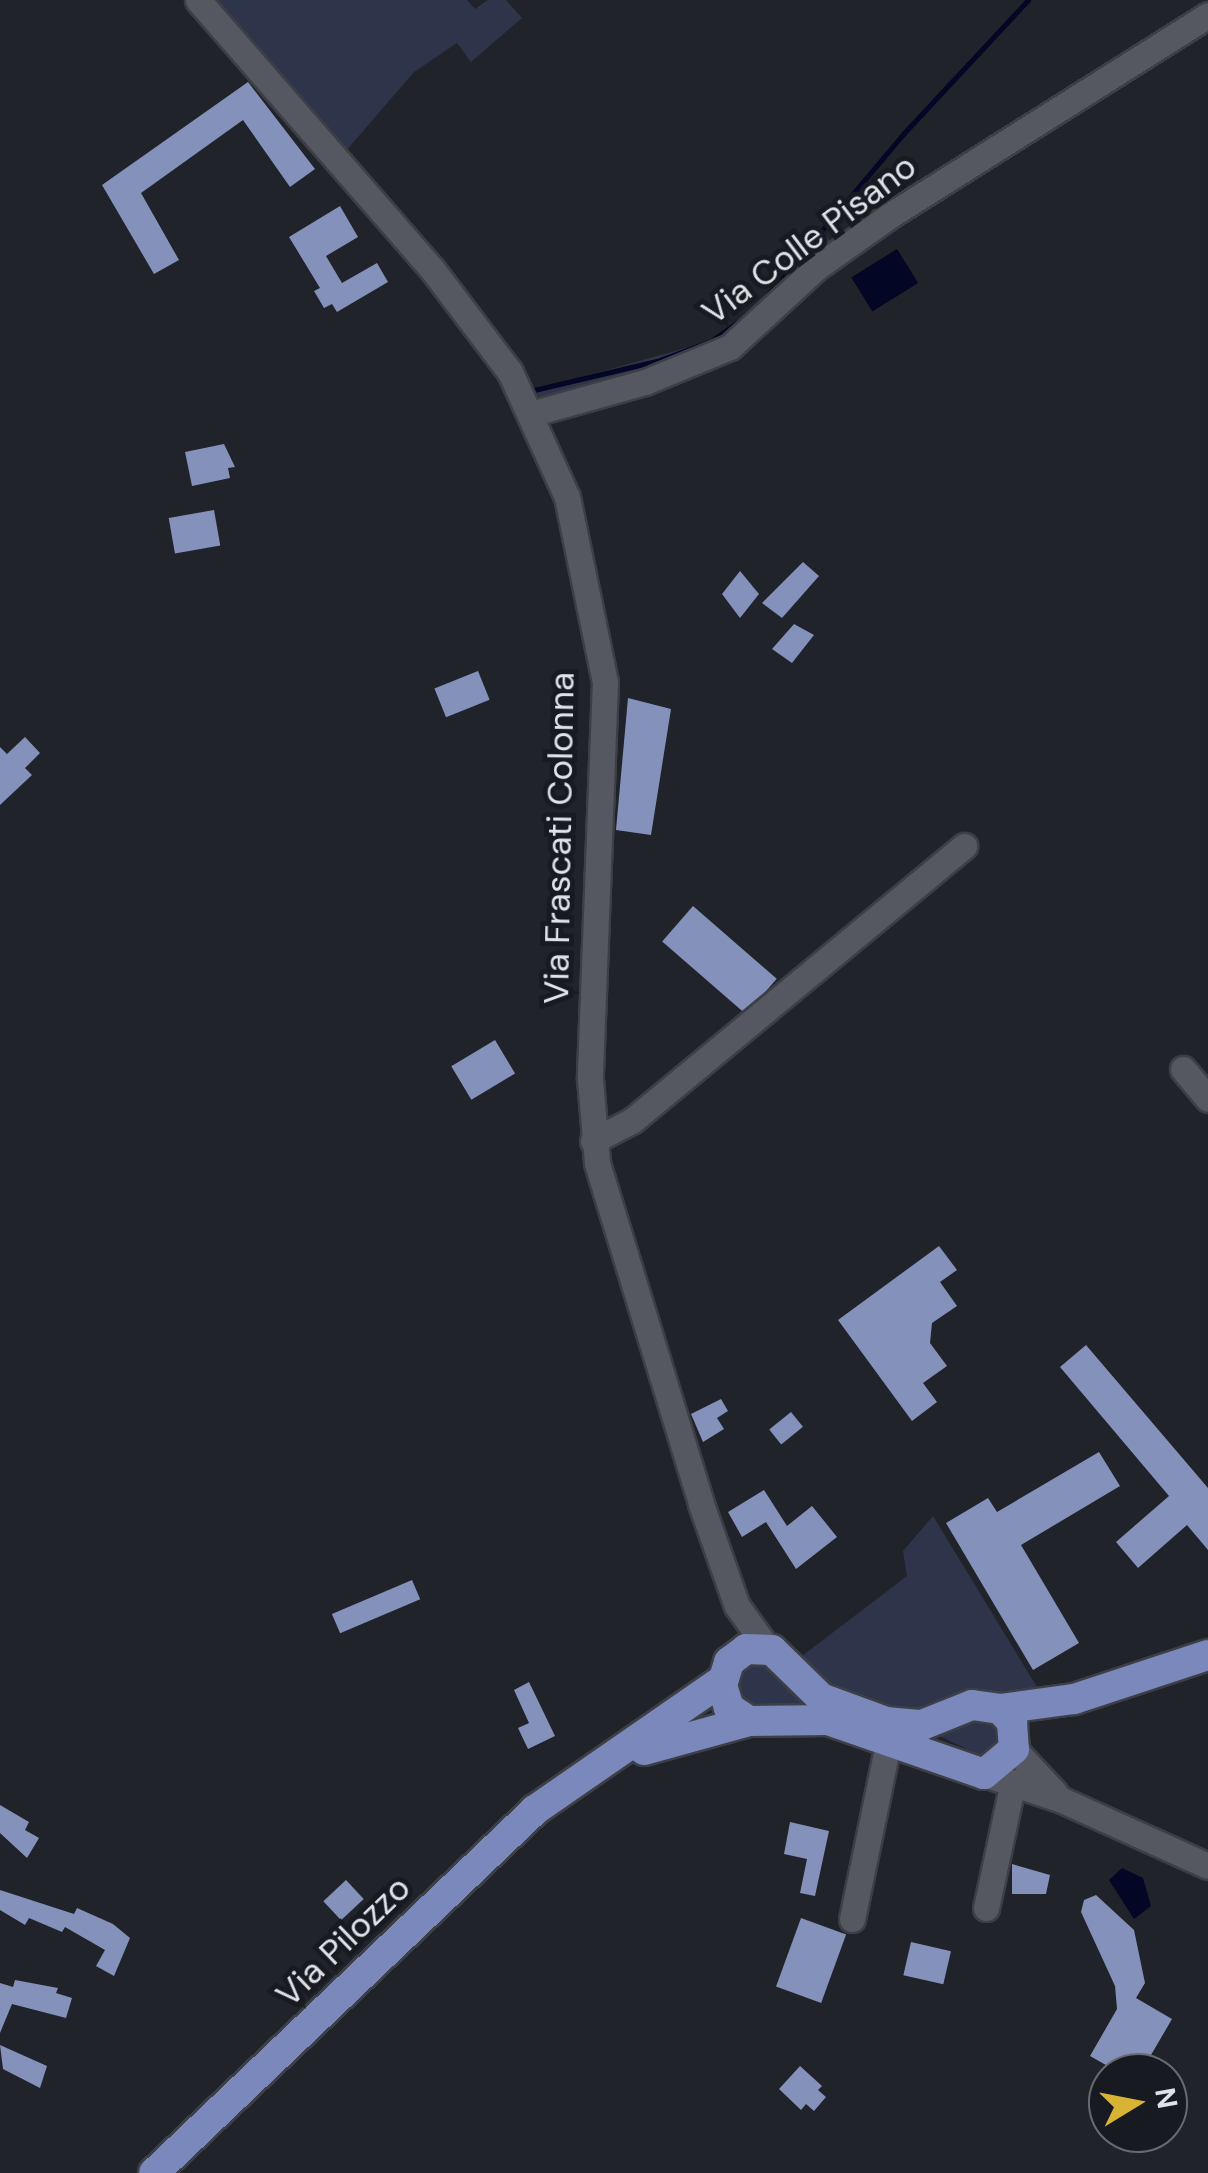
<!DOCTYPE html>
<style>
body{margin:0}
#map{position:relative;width:1208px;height:2173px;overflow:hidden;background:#21232a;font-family:"DM Sans",sans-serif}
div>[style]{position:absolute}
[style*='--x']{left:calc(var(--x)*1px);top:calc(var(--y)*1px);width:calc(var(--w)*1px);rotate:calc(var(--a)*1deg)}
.green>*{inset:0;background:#2e344a}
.water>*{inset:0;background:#040625;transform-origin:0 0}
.stream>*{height:5px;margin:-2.5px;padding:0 2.5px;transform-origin:2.5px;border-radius:2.5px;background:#040625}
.building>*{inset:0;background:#8491bb;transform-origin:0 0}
.roads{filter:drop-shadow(2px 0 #3d3f46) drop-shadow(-2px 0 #3d3f46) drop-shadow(0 2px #3d3f46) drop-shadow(0 -2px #3d3f46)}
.minor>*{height:25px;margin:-12.5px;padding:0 12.5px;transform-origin:12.5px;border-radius:12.5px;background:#555860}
.major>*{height:30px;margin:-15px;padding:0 15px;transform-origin:15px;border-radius:15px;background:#7a88bb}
span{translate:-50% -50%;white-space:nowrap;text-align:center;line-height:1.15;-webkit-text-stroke:10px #171a20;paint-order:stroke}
.street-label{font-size:35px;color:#e0e2e7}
.north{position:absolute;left:1088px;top:2053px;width:100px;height:100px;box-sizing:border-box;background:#171a20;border:2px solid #676a70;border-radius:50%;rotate:80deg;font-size:28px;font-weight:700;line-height:40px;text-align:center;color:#e0e2e7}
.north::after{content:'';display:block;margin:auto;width:35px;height:45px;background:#d9b334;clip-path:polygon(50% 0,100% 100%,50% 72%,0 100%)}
</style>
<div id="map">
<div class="green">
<i style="clip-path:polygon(213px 0,467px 0,475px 9px,488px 0,506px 0,522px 18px,471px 62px,457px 43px,414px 72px,345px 152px)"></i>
<i style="clip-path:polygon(823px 229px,831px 243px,754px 322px,660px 368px,540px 398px,535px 390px,711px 341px,758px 308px)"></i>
<i style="clip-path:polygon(933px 1516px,1043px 1697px,978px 1690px,963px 1692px,948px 1707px,904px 1713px,835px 1692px,798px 1659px,907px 1576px,903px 1551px)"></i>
<i style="clip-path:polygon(739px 1661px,772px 1661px,812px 1703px,753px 1711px,741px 1705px,731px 1677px)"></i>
<i style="clip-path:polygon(973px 1715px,1005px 1725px,992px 1761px,931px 1732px)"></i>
</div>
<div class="water">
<i style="left:897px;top:249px;width:40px;height:54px;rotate:58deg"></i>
<i style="clip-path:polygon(1122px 1868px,1143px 1878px,1151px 1906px,1134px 1919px,1109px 1880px)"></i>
</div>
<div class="stream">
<i style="--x:765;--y:298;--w:216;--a:-49.9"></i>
<i style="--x:904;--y:133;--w:182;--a:-47"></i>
<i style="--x:534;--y:390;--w:126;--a:-13.3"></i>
<i style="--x:657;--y:361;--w:58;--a:-20.3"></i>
<i style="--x:711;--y:341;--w:43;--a:-35.5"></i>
</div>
<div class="building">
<i style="clip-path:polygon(248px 82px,315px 169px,290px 187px,243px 120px,141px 193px,179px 260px,154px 274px,102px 185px)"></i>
<i style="clip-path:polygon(340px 206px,358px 237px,326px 256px,342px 283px,377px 263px,388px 282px,337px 312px,332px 304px,324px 308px,314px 291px,320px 288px,289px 237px)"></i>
<i style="clip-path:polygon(224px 444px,235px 467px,228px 468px,230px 478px,192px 486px,185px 452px)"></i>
<i style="left:214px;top:510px;width:36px;height:46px;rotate:80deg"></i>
<i style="clip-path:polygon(803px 562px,819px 576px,782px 618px,762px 603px)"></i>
<i style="clip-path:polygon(740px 571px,759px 594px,740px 618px,722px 594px)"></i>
<i style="clip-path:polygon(794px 624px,814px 635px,792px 663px,772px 649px)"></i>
<i style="left:478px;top:671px;width:31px;height:47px;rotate:68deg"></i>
<i style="clip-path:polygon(628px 698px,671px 709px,651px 835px,616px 830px)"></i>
<i style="clip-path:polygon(25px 737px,40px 753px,25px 768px,32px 775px,0 805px,0 747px,7px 754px)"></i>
<i style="left:693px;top:906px;width:111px;height:47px;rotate:41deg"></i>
<i style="left:495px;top:1040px;width:39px;height:51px;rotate:59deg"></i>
<i style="clip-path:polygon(939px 1246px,957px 1270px,940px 1282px,957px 1306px,932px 1323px,930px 1343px,947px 1366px,923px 1383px,937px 1402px,912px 1421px,838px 1320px)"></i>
<i style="clip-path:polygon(1086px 1345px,1208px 1488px,1208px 1550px,1187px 1525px,1138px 1568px,1116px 1542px,1169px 1496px,1060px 1367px)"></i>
<i style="clip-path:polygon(721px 1399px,728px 1411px,717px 1418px,724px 1429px,703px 1442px,691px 1414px)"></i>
<i style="left:791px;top:1412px;width:19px;height:28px;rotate:51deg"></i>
<i style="clip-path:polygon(1099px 1452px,1120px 1486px,1021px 1545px,1079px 1643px,1033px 1670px,946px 1523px,988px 1498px,997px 1512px)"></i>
<i style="clip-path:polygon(764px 1490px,787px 1526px,812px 1506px,837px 1537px,796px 1569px,766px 1522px,742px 1537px,728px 1512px)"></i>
<i style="left:412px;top:1580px;width:21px;height:87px;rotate:67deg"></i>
<i style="clip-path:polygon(529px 1682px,555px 1736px,528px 1749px,518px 1728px,529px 1723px,514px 1690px)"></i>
<i style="clip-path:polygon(0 1805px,29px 1822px,25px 1830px,39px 1838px,27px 1858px,0 1833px)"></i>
<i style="clip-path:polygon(790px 1822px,829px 1831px,815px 1896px,800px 1893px,807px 1859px,784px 1854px)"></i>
<i style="clip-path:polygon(1012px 1864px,1050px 1875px,1046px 1894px,1012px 1894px)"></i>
<i style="left:346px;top:1880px;width:26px;height:31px;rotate:47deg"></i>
<i style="clip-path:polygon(0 1890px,74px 1914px,77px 1908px,113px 1924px,130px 1938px,114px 1976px,96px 1966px,105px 1950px,65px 1927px,62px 1932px,29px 1918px,25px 1925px,0 1910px)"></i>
<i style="clip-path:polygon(1096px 1895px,1134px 1930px,1145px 1983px,1136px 1998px,1172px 2019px,1144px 2067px,1129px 2058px,1120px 2073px,1090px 2056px,1117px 2009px,1115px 1986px,1081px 1912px,1084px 1900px)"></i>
<i style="left:801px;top:1918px;width:48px;height:73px;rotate:20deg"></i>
<i style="left:911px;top:1942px;width:41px;height:34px;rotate:13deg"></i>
<i style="clip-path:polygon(15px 1980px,58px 1988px,56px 1993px,72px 1998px,66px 2018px,12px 2004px,0 2033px,0 1983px,13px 1987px)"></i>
<i style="clip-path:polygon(0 2045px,47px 2066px,40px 2088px,3px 2069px)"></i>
<i style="clip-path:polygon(800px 2066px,822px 2086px,818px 2090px,826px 2097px,814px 2111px,806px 2104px,801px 2110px,779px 2089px)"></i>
</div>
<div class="roads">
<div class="minor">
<i style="--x:198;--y:0;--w:357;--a:49"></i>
<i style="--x:432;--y:269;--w:129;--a:52.9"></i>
<i style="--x:510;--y:372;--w:137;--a:65.5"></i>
<i style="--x:567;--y:497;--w:189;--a:78.4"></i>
<i style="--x:605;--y:682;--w:397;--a:92.2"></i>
<i style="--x:590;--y:1079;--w:84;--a:85.2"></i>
<i style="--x:597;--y:1163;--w:357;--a:73"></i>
<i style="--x:701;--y:1504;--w:108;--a:70.6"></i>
<i style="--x:737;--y:1606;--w:53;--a:54.2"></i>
<i style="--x:534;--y:413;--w:115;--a:-15.6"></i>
<i style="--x:645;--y:382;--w:92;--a:-22.4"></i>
<i style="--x:730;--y:347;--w:118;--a:-42.6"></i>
<i style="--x:817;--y:267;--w:88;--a:-35.3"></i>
<i style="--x:889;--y:216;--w:377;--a:-32.2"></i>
<i style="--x:1183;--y:1069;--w:39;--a:50"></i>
<i style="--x:593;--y:1141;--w:45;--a:-27.7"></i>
<i style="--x:633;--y:1120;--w:430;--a:-39.6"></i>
<i style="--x:1014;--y:1749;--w:60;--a:47"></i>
<i style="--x:984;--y:1774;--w:82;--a:18.4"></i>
<i style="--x:1062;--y:1800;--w:160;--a:24.3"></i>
<i style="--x:986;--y:1908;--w:129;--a:-77.9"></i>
<i style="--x:852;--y:1919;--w:184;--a:-78.4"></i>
</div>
<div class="major">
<i style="--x:746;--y:1649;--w:26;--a:2"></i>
<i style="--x:772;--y:1650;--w:69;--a:44.4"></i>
<i style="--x:821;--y:1698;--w:69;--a:20.3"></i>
<i style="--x:886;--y:1722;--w:36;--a:5"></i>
<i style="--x:922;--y:1725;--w:54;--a:-21.8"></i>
<i style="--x:972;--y:1705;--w:28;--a:8"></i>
<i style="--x:1000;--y:1709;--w:18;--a:47"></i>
<i style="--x:1012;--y:1722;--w:27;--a:86"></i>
<i style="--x:1014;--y:1749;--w:39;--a:140"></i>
<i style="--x:984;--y:1774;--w:165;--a:-160.9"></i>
<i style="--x:828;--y:1720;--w:79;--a:179.3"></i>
<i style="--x:749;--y:1721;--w:24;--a:-147"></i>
<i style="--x:729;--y:1708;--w:24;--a:-107"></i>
<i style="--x:722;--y:1685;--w:24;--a:-73"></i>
<i style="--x:729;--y:1662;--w:21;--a:-37"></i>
<i style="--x:1000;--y:1709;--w:75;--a:-7.7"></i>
<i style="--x:1074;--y:1699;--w:141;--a:-18.2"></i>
<i style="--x:644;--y:1750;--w:109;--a:-15.4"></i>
<i style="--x:154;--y:2173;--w:526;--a:-43.61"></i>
<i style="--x:535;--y:1810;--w:229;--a:-34.7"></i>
</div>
</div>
<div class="street-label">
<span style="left:809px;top:239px;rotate:-37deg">Via Colle Pisano</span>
<span style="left:559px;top:838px;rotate:-89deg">Via Frascati Colonna</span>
<span style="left:343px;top:1941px;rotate:-44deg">Via Pilozzo</span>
</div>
<div class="north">N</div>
</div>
